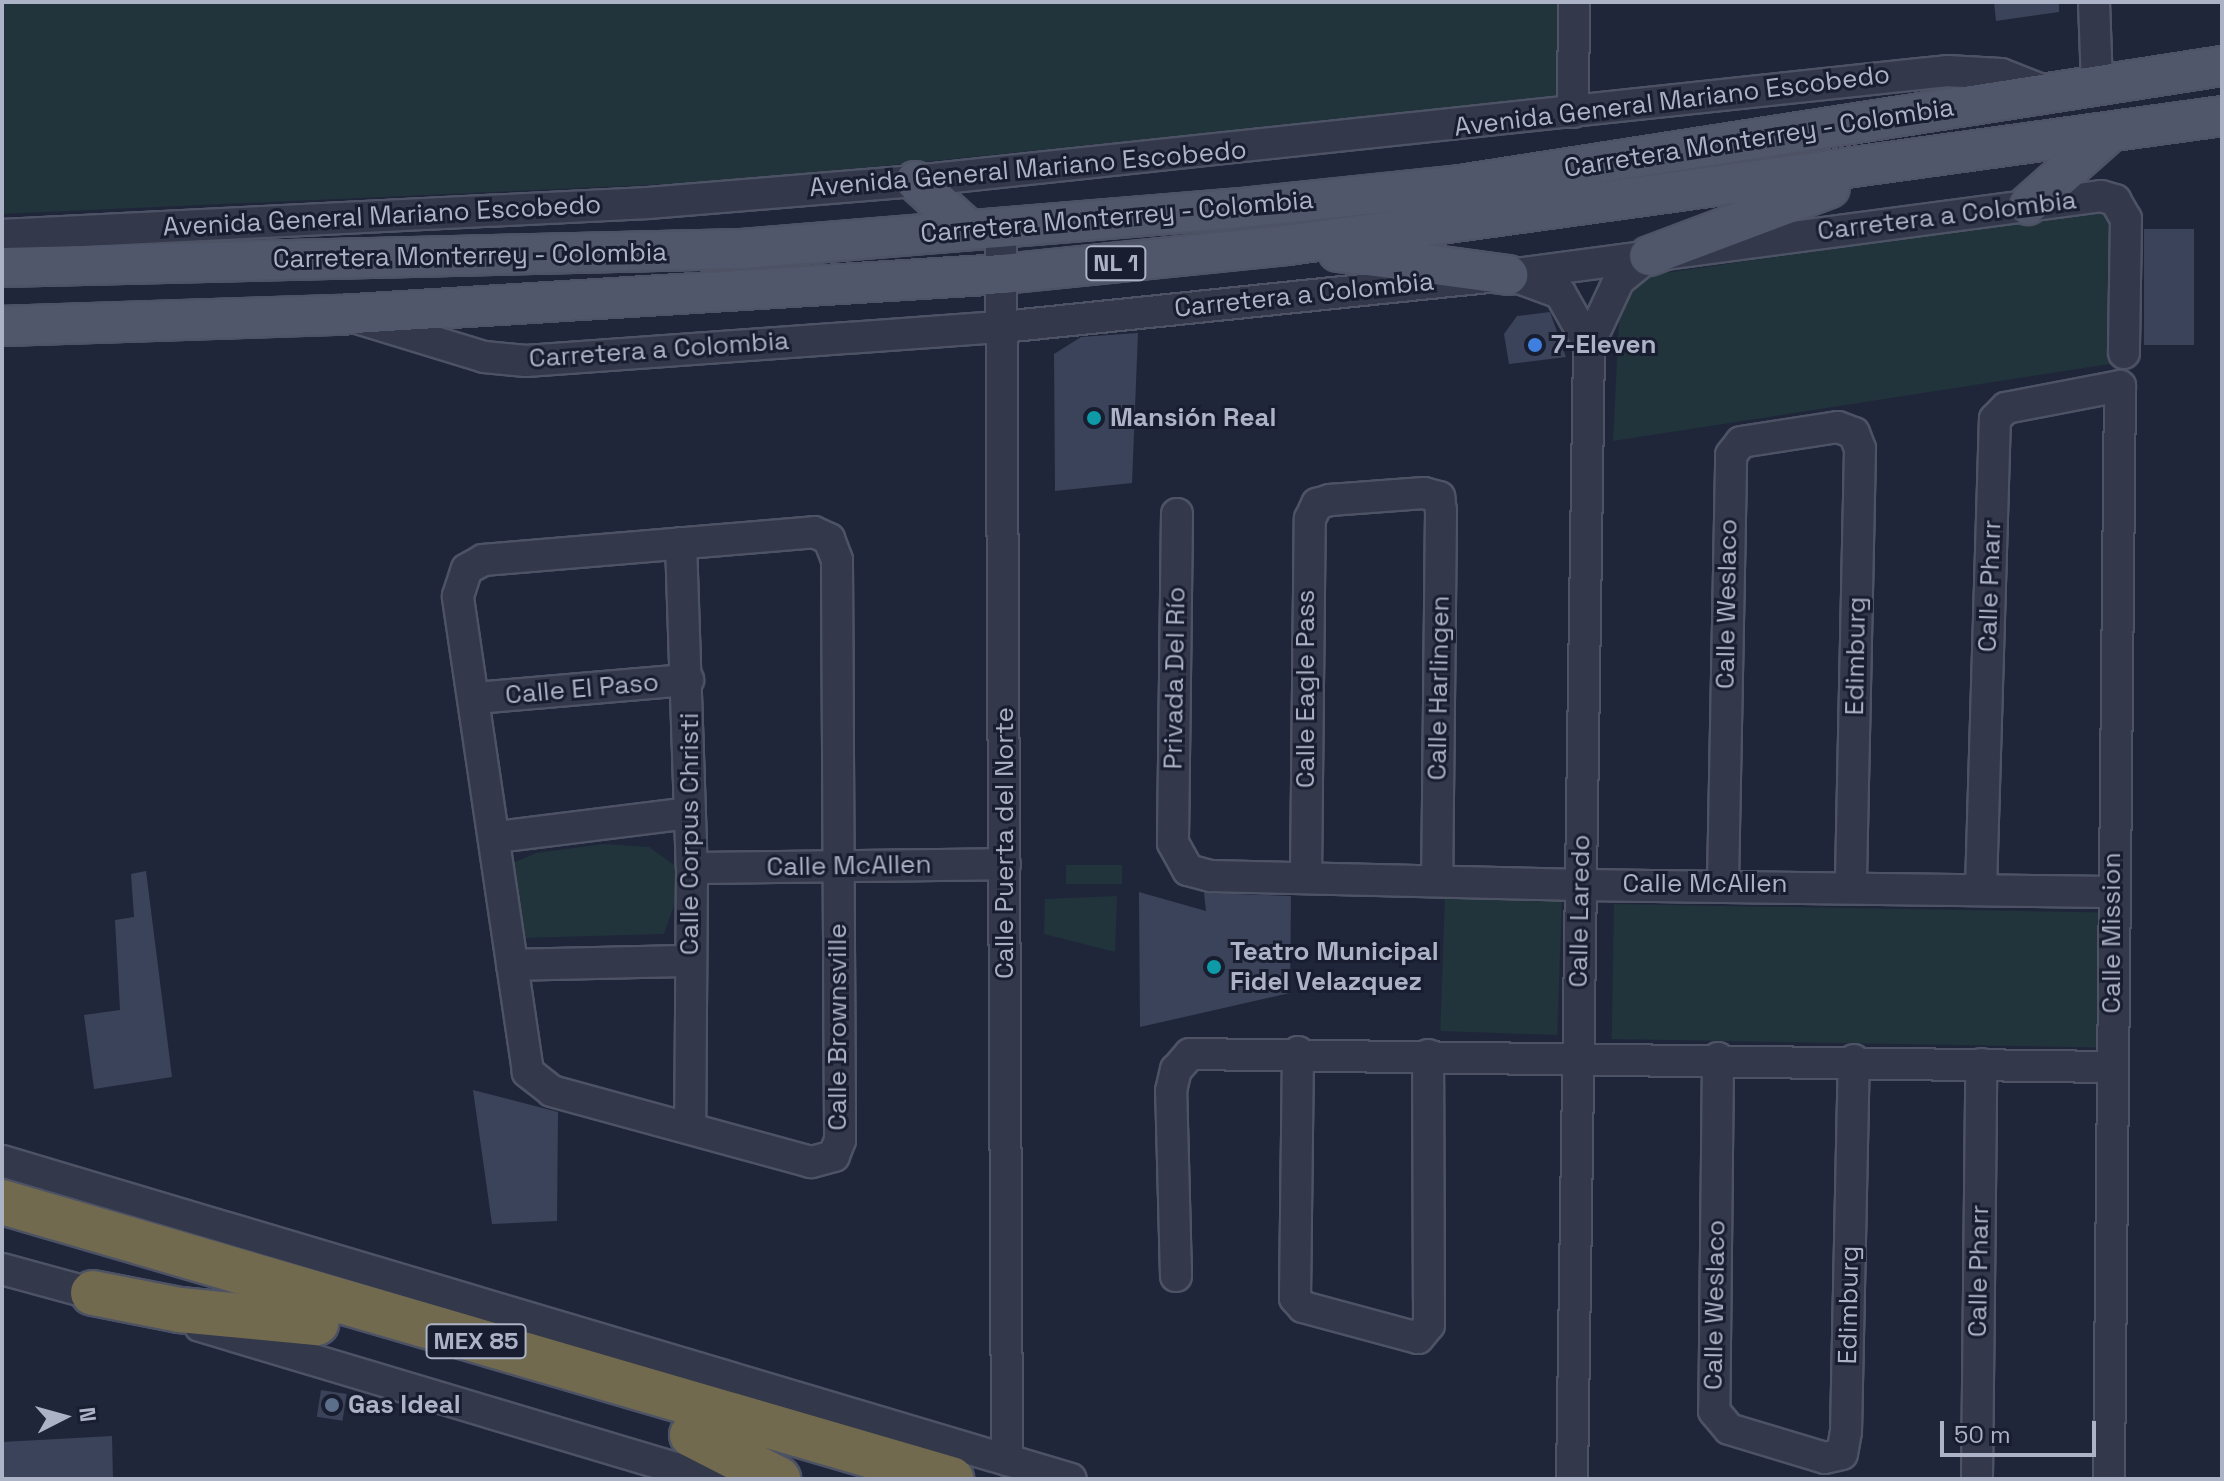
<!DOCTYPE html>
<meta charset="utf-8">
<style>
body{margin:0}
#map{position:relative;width:2224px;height:1481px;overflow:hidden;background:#1f263a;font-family:"Space Grotesk",sans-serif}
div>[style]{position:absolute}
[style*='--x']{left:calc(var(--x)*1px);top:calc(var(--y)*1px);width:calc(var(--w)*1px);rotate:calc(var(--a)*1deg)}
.green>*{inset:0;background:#21333b;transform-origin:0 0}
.building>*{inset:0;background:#3b435a;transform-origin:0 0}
.roads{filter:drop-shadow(2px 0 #4d5365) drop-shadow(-2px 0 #4d5365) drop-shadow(0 2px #4d5365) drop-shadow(0 -2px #4d5365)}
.minor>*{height:30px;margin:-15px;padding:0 15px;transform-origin:15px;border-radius:15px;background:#33384a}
.major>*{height:38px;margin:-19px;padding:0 19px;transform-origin:19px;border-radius:19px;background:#50576b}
.highway>*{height:44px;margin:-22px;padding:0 22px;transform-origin:22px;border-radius:22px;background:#716a4f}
.dots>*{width:22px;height:22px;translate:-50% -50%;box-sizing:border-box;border:4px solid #181e2f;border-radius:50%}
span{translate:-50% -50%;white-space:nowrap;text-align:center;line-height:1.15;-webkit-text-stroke:6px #181e2f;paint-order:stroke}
.shield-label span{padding:2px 6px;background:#181e2f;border:2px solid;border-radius:6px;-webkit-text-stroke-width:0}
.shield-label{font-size:24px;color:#adb3c7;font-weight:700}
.street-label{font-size:26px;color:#adb3c7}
.poi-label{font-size:26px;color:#adb3c7;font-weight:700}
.left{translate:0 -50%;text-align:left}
.frame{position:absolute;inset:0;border:4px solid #adb3c7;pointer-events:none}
.north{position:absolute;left:24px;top:1377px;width:80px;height:80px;-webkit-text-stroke:6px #181e2f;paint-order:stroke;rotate:84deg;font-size:22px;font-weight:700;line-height:32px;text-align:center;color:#adb3c7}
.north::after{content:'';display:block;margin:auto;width:28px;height:36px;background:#adb3c7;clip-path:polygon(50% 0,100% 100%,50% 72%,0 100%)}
.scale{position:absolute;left:1940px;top:1421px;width:156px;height:36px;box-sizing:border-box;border:4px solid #adb3c7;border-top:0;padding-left:10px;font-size:24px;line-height:28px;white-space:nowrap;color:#adb3c7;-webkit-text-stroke:6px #181e2f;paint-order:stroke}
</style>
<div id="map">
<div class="green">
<i style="clip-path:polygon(2px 2px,1560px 2px,1560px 97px,736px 181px,2px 214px)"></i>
<i style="clip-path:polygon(2110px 209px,2117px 231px,2110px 364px,1613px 441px,1620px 303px,1650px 275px)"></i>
<i style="clip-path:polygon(604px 844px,649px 847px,674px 865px,683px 880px,664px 934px,522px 938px,513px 863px,536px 853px)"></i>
<i style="left:1066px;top:865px;width:56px;height:19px"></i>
<i style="clip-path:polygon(1117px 896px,1115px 952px,1044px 934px,1045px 899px)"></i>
<i style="left:1445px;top:896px;width:117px;height:135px;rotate:2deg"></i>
<i style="left:1614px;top:904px;width:492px;height:135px;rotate:1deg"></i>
</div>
<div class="building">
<i style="clip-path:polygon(1994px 2px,2059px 2px,2059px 12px,1996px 21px)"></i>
<i style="left:2144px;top:229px;width:50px;height:116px"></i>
<i style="clip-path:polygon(1550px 312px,1566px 357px,1509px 364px,1504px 334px,1517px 316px)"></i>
<i style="clip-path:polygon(1138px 333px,1132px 483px,1055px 491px,1054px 354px,1081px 337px)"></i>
<i style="clip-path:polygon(146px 871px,172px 1077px,94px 1089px,84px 1015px,120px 1010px,115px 920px,134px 917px,131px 874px)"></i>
<i style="clip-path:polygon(1139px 892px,1206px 911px,1204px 893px,1291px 896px,1290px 993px,1140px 1027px)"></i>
<i style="clip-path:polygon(473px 1090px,558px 1112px,557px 1221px,492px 1224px)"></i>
<i style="left:321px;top:1390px;width:26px;height:27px;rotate:9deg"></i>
<i style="clip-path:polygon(112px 1436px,113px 1479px,2px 1479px,2px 1442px)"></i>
</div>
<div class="roads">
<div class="minor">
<i style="--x:2094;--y:2;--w:83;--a:87.9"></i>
<i style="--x:1573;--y:112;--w:110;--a:-89.5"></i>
<i style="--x:1001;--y:226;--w:1234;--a:89.72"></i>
<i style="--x:2;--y:235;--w:647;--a:-2.84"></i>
<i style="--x:648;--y:203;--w:268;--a:-4.7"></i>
<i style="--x:915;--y:181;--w:1038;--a:-6.08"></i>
<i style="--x:1947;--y:71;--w:54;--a:3.2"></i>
<i style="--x:2001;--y:74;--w:49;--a:21.4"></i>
<i style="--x:1516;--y:277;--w:47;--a:20"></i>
<i style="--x:1560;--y:293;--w:59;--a:60.4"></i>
<i style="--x:360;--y:319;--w:130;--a:17"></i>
<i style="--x:484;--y:357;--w:42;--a:5.4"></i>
<i style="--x:526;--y:361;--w:478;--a:-4.1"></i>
<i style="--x:1003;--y:327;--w:508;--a:-5.88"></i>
<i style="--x:1508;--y:275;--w:598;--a:-7.59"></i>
<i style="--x:2101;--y:196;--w:15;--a:16"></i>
<i style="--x:2115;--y:200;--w:22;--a:60"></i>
<i style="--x:2126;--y:219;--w:134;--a:90.9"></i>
<i style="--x:1177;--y:514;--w:329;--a:90.7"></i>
<i style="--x:1173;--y:843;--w:31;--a:61"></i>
<i style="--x:1188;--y:870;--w:24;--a:15"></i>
<i style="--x:1211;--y:876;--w:370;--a:1.4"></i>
<i style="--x:1581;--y:885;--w:530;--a:0.76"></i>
<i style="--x:814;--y:532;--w:17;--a:25"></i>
<i style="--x:829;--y:539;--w:22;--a:69"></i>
<i style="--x:837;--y:560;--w:580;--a:89.7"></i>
<i style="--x:840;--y:1140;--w:17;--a:111"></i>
<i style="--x:834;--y:1156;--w:24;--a:165"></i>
<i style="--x:811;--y:1162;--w:269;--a:-164.7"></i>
<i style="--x:552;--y:1091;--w:31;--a:-142"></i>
<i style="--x:528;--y:1072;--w:481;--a:-98.4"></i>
<i style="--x:458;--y:596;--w:28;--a:-72"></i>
<i style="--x:467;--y:569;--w:18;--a:-29"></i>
<i style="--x:483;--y:560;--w:332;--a:-4.8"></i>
<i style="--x:681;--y:543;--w:325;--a:88.1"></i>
<i style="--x:692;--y:868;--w:258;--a:90.4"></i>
<i style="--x:476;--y:698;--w:213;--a:-4.9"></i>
<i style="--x:497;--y:837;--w:194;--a:-7.1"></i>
<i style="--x:692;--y:868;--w:313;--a:-0.7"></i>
<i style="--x:1306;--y:877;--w:358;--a:-89.4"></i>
<i style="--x:1310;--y:519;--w:17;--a:-65"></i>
<i style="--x:1317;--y:504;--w:14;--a:-17"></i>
<i style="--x:1330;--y:500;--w:94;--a:-4.3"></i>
<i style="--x:1424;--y:493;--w:16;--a:15"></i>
<i style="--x:1439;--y:497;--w:14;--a:82"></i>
<i style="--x:1441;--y:511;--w:368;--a:90.6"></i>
<i style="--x:1723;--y:883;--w:428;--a:-88.9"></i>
<i style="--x:1731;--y:455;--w:16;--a:-52"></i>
<i style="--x:1741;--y:442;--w:98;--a:-8.8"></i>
<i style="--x:1838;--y:427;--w:17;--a:21"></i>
<i style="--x:1854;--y:433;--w:17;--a:69"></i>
<i style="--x:1860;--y:449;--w:437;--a:91.2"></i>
<i style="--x:1981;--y:888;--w:469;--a:-88.3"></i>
<i style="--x:1995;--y:419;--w:16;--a:-45"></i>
<i style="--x:2006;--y:408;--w:116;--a:-10.9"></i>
<i style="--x:2120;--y:386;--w:1093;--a:90.58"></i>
<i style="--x:512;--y:965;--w:179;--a:-1.3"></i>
<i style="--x:1298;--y:1052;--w:246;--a:90.7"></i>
<i style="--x:1295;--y:1298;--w:12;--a:48"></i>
<i style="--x:1303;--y:1307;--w:119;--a:15.1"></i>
<i style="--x:1418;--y:1338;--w:17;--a:-50"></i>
<i style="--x:1429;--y:1325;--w:270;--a:-90.2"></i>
<i style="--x:1718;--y:1058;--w:353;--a:90.6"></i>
<i style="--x:1714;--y:1411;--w:23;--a:50"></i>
<i style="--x:1729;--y:1429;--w:100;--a:16.8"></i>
<i style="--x:1825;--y:1458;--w:17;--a:-13"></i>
<i style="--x:1842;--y:1454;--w:22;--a:-80"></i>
<i style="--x:1846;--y:1432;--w:372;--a:-88.8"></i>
<i style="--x:2;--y:1161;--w:1115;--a:16.57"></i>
<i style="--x:2;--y:1269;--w:114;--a:15.3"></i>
<i style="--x:1176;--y:1276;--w:185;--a:-91.5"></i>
<i style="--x:1171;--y:1091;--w:22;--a:-77"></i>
<i style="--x:1176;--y:1070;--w:21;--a:-49"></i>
<i style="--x:1190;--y:1054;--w:922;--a:0.81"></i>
<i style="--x:200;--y:1326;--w:534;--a:16.64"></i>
<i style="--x:1572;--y:1479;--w:1135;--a:-89.14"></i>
<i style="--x:1589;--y:344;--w:71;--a:-64.9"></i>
<i style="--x:1619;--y:280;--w:38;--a:-39"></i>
<i style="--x:1977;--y:1479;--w:415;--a:-89.4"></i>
</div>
<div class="major">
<i style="--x:915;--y:181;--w:72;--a:42.2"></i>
<i style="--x:2028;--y:205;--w:107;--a:-41.6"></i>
<i style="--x:1338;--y:252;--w:172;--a:7.7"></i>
<i style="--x:1649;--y:256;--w:193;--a:-20.6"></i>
<i style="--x:2;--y:267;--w:740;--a:-1.39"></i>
<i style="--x:742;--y:249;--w:492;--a:-4.7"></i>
<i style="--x:1232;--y:209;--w:229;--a:-6"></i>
<i style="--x:1460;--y:185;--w:771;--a:-8.88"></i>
<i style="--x:2;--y:326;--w:336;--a:-1.9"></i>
<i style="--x:338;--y:315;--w:666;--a:-3.53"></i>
<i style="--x:1003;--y:274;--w:286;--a:-5.8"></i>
<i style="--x:1288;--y:245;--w:943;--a:-7.86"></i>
</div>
<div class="highway">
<i style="--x:2;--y:1202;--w:989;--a:16.27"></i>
<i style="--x:93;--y:1293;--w:89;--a:11.1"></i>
<i style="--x:180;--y:1310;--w:137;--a:5.5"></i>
<i style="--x:692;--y:1435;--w:97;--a:27.1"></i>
</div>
</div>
<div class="dots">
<i style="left:1535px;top:345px;background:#3f7fe0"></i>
<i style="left:1094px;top:418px;background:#0f9aa8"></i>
<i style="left:1214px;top:967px;background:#0f9aa8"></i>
<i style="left:332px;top:1405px;background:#5c6f8a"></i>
</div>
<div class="shield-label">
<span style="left:1116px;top:263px">NL 1</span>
<span style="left:476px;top:1341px">MEX 85</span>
</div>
<div class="street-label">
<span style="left:1672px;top:101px;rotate:-7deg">Avenida General Mariano Escobedo</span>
<span style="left:1759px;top:138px;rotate:-9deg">Carretera Monterrey - Colombia</span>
<span style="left:1028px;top:169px;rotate:-5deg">Avenida General Mariano Escobedo</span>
<span style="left:382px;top:216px;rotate:-3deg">Avenida General Mariano Escobedo</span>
<span style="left:1947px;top:216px;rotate:-7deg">Carretera a Colombia</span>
<span style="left:1117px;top:217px;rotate:-5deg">Carretera Monterrey - Colombia</span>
<span style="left:470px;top:256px;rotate:-1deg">Carretera Monterrey - Colombia</span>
<span style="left:1304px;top:295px;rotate:-6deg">Carretera a Colombia</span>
<span style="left:659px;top:350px;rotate:-4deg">Carretera a Colombia</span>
<span style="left:1990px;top:586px;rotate:-88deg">Calle Pharr</span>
<span style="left:1727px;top:604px;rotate:-89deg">Calle Weslaco</span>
<span style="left:1856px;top:656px;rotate:-89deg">Edimburg</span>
<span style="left:1175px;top:678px;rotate:-89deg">Privada Del Río</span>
<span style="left:1439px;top:688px;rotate:-89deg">Calle Harlingen</span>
<span style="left:582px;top:689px;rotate:-5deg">Calle El Paso</span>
<span style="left:1306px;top:689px;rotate:-90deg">Calle Eagle Pass</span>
<span style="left:690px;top:834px;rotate:-90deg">Calle Corpus Christi</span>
<span style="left:1005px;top:843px;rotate:-90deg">Calle Puerta del Norte</span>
<span style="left:849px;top:866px;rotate:-1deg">Calle McAllen</span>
<span style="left:1705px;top:884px">Calle McAllen</span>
<span style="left:1580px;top:911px;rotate:-89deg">Calle Laredo</span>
<span style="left:2112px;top:933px;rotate:-90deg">Calle Mission</span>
<span style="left:838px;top:1027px;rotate:-90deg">Calle Brownsville</span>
<span style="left:1979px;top:1271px;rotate:-89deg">Calle Pharr</span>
<span style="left:1715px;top:1305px;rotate:-89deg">Calle Weslaco</span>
<span style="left:1849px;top:1305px;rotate:-89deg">Edimburg</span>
</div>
<div class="poi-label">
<span class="left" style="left:1551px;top:345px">7-Eleven</span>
<span class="left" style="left:1110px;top:418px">Mansión Real</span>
<span class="left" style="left:1230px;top:967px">Teatro Municipal<br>Fidel Velazquez</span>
<span class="left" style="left:348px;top:1405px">Gas Ideal</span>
</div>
<div class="frame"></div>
<div class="north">N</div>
<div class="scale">50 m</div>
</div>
